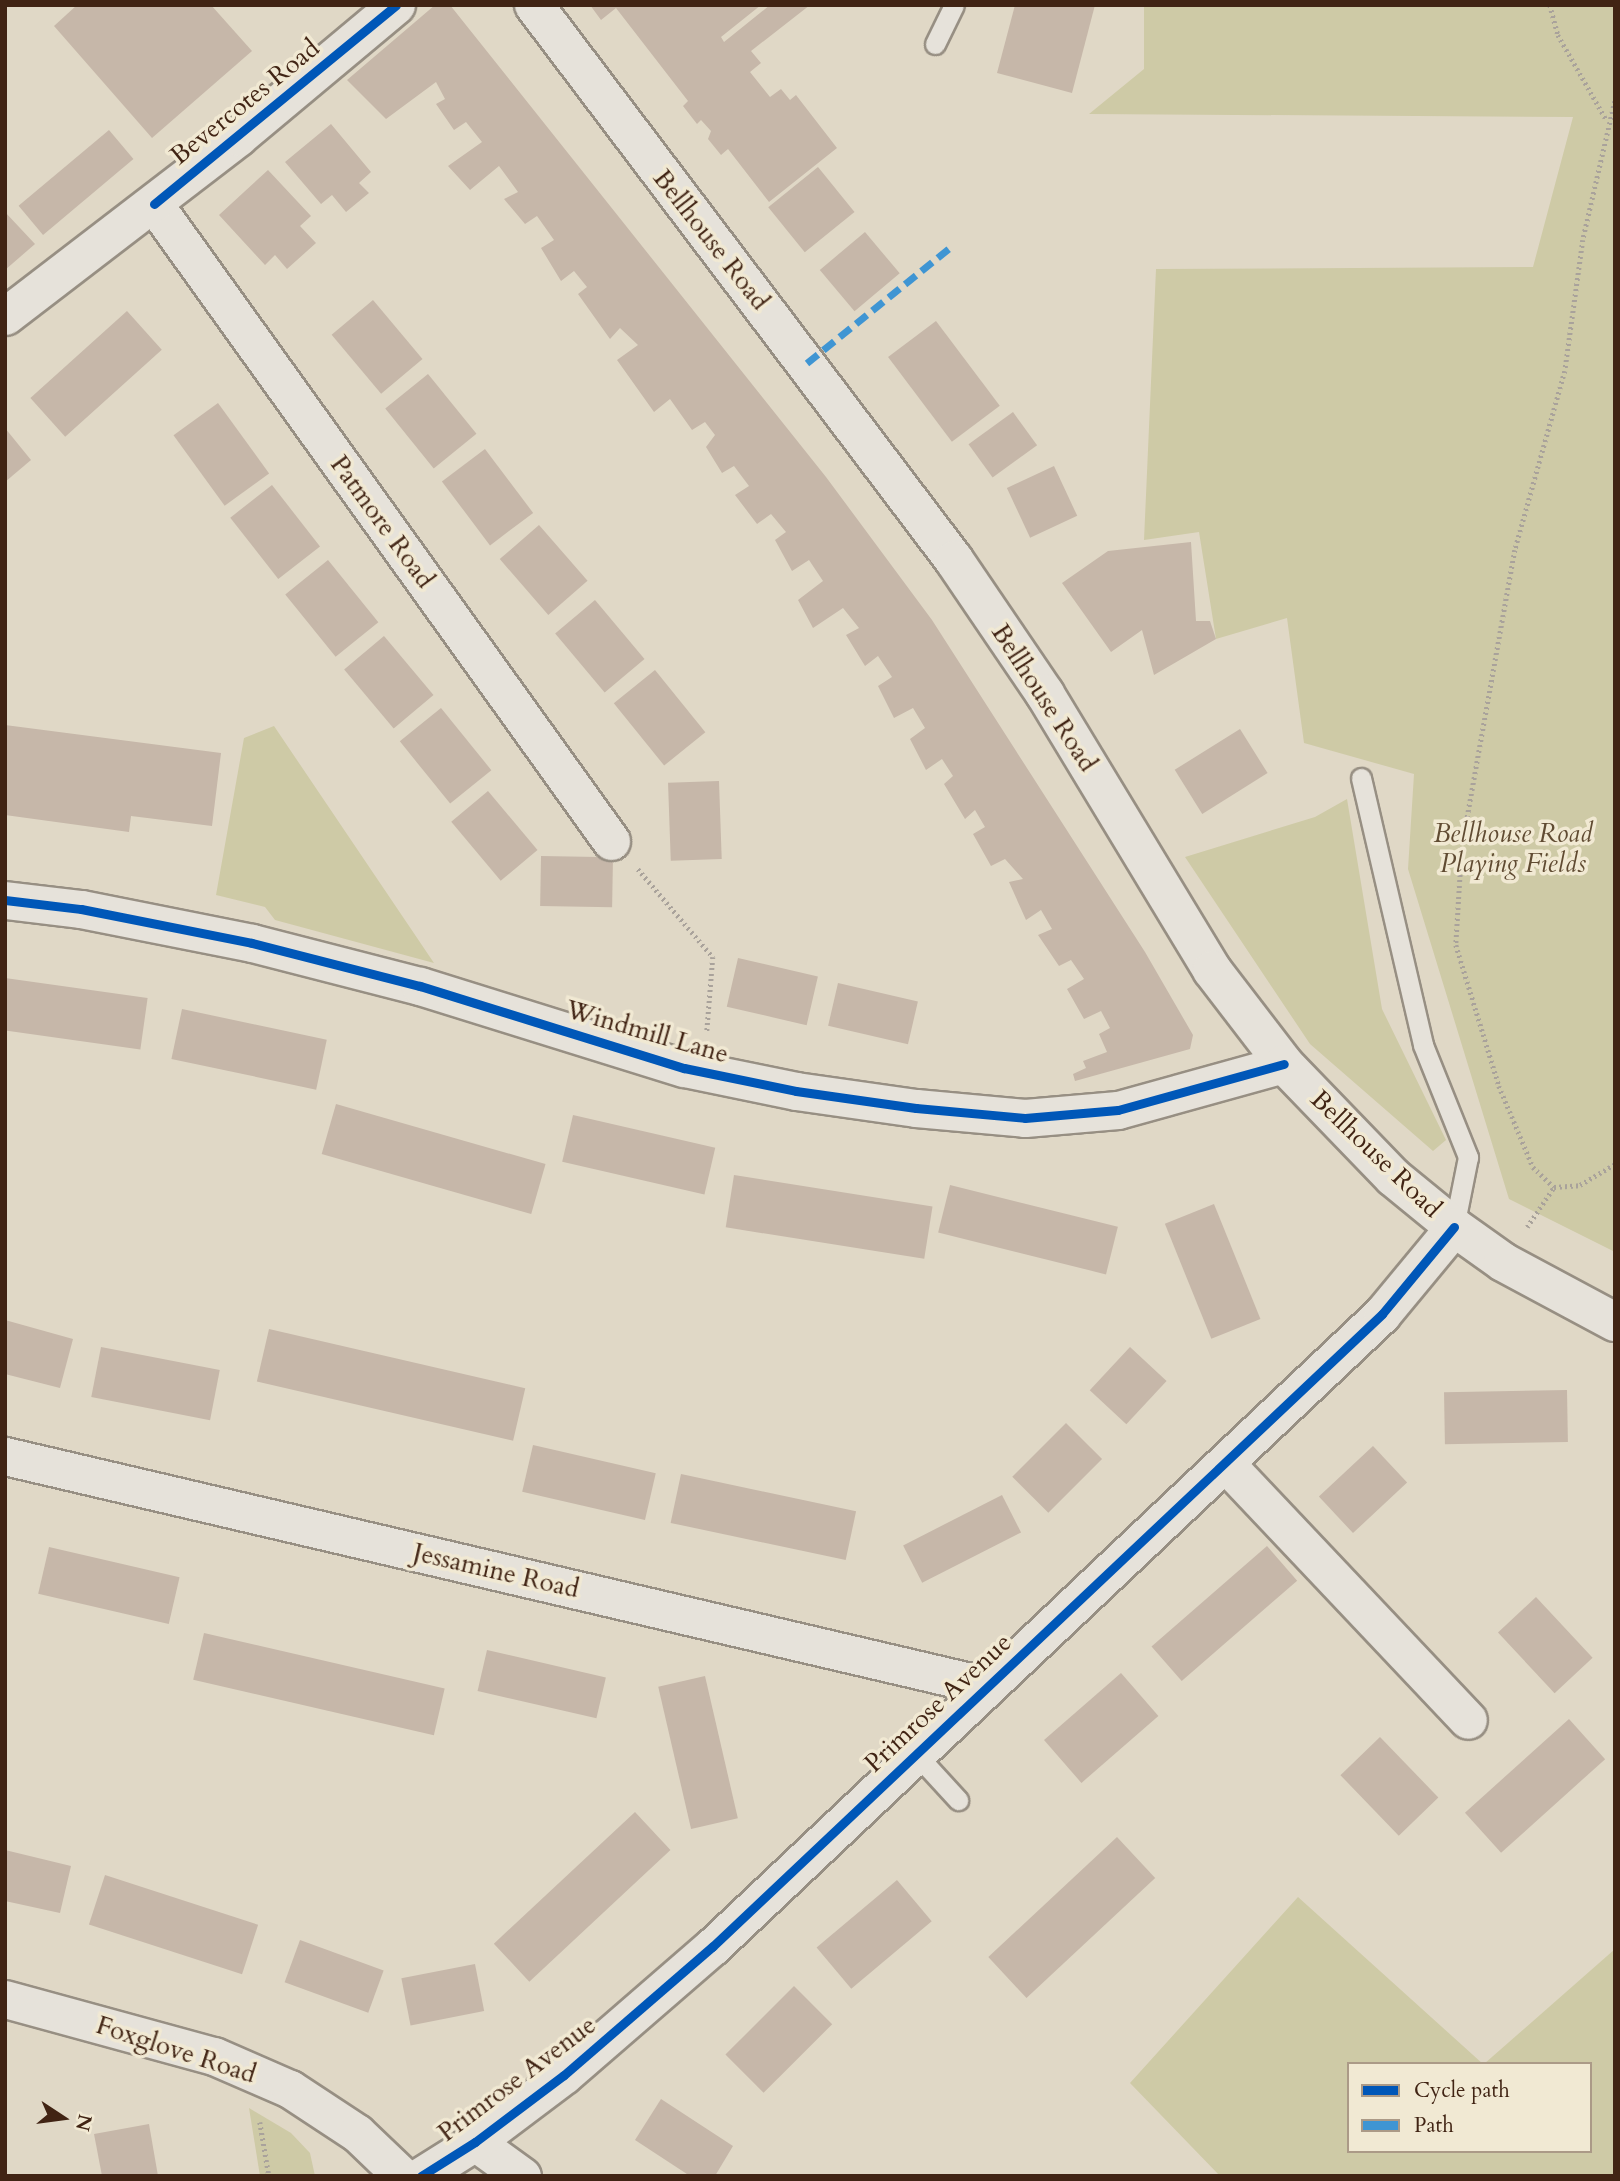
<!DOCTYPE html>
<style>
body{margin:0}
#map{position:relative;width:1620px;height:2181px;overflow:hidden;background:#e0d8c6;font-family:Cardo,serif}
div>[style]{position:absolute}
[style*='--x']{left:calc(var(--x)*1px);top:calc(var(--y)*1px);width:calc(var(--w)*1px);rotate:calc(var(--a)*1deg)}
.green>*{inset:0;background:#cecaa6}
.building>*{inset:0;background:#c6b7a9;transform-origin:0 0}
.path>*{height:4.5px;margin-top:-2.25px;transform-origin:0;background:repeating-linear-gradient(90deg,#a9a29b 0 2px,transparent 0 5.5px)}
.roads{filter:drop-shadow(2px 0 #978f83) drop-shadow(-2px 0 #978f83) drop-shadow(0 2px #978f83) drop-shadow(0 -2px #978f83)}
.service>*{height:19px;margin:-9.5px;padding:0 9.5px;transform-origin:9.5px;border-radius:9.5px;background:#e6e2da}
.minor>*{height:37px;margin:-18.5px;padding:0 18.5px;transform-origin:18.5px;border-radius:18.5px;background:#e6e2da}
.secondary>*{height:38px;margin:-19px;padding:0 19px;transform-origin:19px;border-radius:19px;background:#e6e2da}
.quiet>*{height:7px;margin-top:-3.5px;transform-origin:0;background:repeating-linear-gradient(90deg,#3f95d3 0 14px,transparent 0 21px)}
.cycleway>*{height:9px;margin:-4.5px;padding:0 4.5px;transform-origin:4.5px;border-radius:4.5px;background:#0057b8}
span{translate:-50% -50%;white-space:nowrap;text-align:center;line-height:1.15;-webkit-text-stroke:7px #f1e9d3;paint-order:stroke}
.street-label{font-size:26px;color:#412414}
.park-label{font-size:26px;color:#604b32;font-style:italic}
.frame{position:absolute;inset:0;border:7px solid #412414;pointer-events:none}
.legend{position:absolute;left:1347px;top:2062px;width:245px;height:91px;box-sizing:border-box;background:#f1e9d3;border:2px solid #ab9a87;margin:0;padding:9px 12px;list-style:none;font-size:21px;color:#412414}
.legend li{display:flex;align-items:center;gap:14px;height:35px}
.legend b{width:35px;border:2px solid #ab9a87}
.north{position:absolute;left:28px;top:2083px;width:70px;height:70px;-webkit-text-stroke:5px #f1e9d3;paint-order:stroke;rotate:103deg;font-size:19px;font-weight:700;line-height:28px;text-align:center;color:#412414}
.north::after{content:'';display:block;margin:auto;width:24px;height:32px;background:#412414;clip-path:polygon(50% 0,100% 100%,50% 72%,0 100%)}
</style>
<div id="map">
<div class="green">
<i style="clip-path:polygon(1144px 5px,1615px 5px,1615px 1252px,1509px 1199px,1408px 869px,1414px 774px,1304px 743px,1287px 618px,1216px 639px,1199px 532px,1144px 540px,1156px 269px,1533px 267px,1573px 117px,1089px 114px,1144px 69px)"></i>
<i style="clip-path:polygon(274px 726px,434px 963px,275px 920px,265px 907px,216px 895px,244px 738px)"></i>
<i style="clip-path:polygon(1347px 799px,1382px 1009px,1446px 1140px,1433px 1151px,1310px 1044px,1185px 857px,1315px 817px)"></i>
<i style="clip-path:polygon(1298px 1897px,1483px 2064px,1349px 2064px,1349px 2151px,1590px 2151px,1590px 2064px,1484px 2064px,1615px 1949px,1615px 2176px,1220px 2176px,1130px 2083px)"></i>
<i style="clip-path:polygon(249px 2108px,291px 2133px,310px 2153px,315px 2176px,260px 2176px)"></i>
</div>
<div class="building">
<i style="clip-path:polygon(77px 5px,211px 5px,252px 51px,152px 138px,54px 26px)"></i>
<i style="clip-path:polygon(435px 5px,450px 5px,826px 477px,932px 620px,1145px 952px,1193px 1035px,1190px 1049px,1075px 1081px,1073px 1074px,1086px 1068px,1083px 1061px,1107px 1052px,1099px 1034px,1110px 1028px,1101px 1011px,1084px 1019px,1067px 989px,1084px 979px,1071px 960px,1059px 966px,1038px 935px,1052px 929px,1041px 910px,1026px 920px,1009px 882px,1023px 879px,1005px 859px,991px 866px,973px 834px,985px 827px,975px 810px,965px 819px,944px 784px,953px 776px,942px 759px,926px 770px,910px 739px,925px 728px,913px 708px,894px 718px,878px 686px,892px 677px,878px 656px,865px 666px,846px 635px,859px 628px,843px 608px,813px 628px,798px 600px,823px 581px,809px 560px,792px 571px,775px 540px,786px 532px,771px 514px,757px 524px,735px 495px,749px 486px,734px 466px,722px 473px,706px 447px,715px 435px,705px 422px,692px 430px,670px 399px,654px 412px,617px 360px,638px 345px,620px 328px,610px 339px,578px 294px,587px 287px,574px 271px,561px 281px,541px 248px,554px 240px,537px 216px,525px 224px,504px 199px,518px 192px,499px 166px,470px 190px,448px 166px,482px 142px,466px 122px,454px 130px,436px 104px,445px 99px,436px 82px,386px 119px,347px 80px)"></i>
<i style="clip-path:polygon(590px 5px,761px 5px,721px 37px,724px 42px,770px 5px,810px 5px,751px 51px,761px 63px,750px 72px,770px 97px,781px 89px,790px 100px,796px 95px,837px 148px,769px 202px,728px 149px,721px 155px,708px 139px,711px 131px,701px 120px,697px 124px,683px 106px,688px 101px,616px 8px,601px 20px)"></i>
<i style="clip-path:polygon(1015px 5px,1095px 5px,1072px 93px,997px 73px)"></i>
<i style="clip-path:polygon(331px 124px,371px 172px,359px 183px,369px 193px,346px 212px,332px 195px,321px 204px,285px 162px)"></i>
<i style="left:109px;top:130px;width:38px;height:118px;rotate:50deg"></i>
<i style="left:818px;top:167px;width:58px;height:64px;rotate:51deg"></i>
<i style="clip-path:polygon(268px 170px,311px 216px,300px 226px,316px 243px,287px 269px,275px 255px,265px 265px,219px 215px)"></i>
<i style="clip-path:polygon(5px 212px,35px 244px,5px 270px)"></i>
<i style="left:865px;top:232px;width:54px;height:59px;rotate:50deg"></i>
<i style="left:373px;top:300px;width:77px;height:54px;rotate:50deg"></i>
<i style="left:127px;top:311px;width:52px;height:130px;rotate:48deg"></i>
<i style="left:936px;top:321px;width:106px;height:60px;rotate:53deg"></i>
<i style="left:428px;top:374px;width:77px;height:55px;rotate:51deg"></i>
<i style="left:218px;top:403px;width:87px;height:55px;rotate:54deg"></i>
<i style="left:1013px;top:412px;width:41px;height:55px;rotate:54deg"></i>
<i style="clip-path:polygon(5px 428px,31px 460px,5px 482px)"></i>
<i style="left:485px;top:449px;width:80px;height:54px;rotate:53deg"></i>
<i style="left:1054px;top:466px;width:55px;height:52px;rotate:65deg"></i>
<i style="left:272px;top:485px;width:78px;height:53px;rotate:52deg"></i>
<i style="left:539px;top:525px;width:74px;height:52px;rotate:49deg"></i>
<i style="clip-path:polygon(1191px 542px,1196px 621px,1210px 621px,1216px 639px,1154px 675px,1142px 630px,1111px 652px,1062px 583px,1108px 551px)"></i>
<i style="left:328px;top:560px;width:80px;height:55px;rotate:51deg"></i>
<i style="left:595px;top:600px;width:77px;height:52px;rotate:50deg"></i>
<i style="left:384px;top:636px;width:77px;height:52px;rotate:50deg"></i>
<i style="left:655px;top:670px;width:80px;height:53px;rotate:51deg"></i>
<i style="left:441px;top:708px;width:80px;height:53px;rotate:51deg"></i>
<i style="clip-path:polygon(5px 725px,221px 753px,212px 826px,131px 816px,129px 832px,5px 815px)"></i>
<i style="left:1240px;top:729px;width:52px;height:77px;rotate:58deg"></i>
<i style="left:719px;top:781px;width:78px;height:51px;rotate:88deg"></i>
<i style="left:488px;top:791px;width:77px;height:48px;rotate:50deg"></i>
<i style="left:541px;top:856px;width:72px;height:50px;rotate:1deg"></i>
<i style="left:738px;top:958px;width:82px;height:50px;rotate:13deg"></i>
<i style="left:5px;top:978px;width:144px;height:52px;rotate:8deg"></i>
<i style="left:838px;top:983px;width:82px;height:44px;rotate:13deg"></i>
<i style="left:182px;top:1009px;width:148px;height:51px;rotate:12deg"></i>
<i style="left:336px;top:1104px;width:218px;height:52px;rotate:16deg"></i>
<i style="left:573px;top:1115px;width:146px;height:48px;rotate:13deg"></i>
<i style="left:734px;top:1175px;width:201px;height:53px;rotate:9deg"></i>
<i style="left:950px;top:1185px;width:173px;height:49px;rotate:14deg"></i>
<i style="left:1214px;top:1204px;width:124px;height:53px;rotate:68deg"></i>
<i style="clip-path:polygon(5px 1320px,73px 1339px,60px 1388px,5px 1374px)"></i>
<i style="left:269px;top:1329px;width:263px;height:54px;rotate:13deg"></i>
<i style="left:101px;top:1347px;width:121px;height:51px;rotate:11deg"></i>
<i style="left:1130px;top:1347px;width:50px;height:59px;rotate:43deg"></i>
<i style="left:1567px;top:1390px;width:52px;height:123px;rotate:89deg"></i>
<i style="left:1066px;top:1423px;width:51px;height:76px;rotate:45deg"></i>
<i style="left:533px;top:1445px;width:126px;height:48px;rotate:13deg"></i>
<i style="left:1373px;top:1446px;width:50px;height:74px;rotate:47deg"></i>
<i style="left:681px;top:1474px;width:179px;height:50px;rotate:12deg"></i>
<i style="left:1002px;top:1495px;width:42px;height:111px;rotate:63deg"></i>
<i style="left:1267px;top:1546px;width:46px;height:153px;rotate:49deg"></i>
<i style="left:49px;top:1547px;width:134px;height:48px;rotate:13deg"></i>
<i style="left:1536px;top:1597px;width:83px;height:52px;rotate:47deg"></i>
<i style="left:204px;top:1633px;width:247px;height:48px;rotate:13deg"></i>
<i style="left:487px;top:1650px;width:122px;height:42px;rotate:13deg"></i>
<i style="left:1121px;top:1673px;width:57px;height:102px;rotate:49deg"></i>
<i style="left:705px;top:1676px;width:146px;height:48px;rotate:77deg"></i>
<i style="left:1569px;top:1719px;width:54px;height:140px;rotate:48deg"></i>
<i style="left:1380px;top:1737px;width:84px;height:55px;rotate:46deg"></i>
<i style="left:635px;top:1812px;width:52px;height:193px;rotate:47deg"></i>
<i style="left:1117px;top:1837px;width:56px;height:176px;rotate:47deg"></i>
<i style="clip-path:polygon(5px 1850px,71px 1866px,60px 1913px,5px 1901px)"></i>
<i style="left:105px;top:1875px;width:161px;height:52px;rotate:18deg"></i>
<i style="left:897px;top:1880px;width:54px;height:105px;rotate:50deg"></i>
<i style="left:300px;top:1940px;width:89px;height:45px;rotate:20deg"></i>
<i style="left:475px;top:1964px;width:48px;height:75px;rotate:79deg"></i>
<i style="left:794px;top:1986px;width:54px;height:97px;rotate:45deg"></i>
<i style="clip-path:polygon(661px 2099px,733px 2146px,715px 2176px,690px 2176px,635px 2140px)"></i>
<i style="clip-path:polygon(149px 2124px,158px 2176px,102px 2176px,94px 2134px)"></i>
</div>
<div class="path">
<i style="--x:1550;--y:5;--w:31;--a:75"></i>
<i style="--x:1558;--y:35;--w:97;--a:60.3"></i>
<i style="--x:1615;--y:101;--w:143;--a:103"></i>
<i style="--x:1583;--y:240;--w:132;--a:97.8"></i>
<i style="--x:1565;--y:371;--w:186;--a:105.6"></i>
<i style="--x:1515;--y:550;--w:302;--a:100.1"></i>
<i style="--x:1462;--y:847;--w:98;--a:93.5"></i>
<i style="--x:1456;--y:945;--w:147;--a:73"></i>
<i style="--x:1499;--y:1086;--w:88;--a:67.2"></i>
<i style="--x:1533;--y:1167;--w:29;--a:44"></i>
<i style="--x:1554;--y:1187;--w:26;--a:-4"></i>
<i style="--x:1580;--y:1185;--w:41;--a:-31"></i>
<i style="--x:638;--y:869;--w:116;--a:49.6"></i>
<i style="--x:713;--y:957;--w:75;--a:94.6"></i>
<i style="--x:1527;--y:1227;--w:48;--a:-56"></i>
<i style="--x:260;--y:2122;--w:55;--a:80.5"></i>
</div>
<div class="roads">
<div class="service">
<i style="--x:935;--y:44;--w:43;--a:-64"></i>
<i style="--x:1361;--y:778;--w:274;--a:76.9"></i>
<i style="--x:1423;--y:1045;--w:121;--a:68.1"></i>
<i style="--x:1468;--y:1157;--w:71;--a:101.3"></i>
<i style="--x:915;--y:1753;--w:64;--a:47.5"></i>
</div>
<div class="minor">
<i style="--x:154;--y:204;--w:784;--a:54.34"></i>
<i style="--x:5;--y:316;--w:294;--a:-37.5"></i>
<i style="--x:238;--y:137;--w:206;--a:-39.9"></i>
<i style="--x:5;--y:900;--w:77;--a:6.8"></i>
<i style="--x:81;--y:909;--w:174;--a:11.2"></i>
<i style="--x:252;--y:943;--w:173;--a:14.4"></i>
<i style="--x:420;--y:986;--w:276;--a:17.3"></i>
<i style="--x:684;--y:1068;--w:114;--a:11.6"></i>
<i style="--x:796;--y:1091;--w:121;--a:8.1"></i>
<i style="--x:916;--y:1108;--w:109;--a:5.2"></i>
<i style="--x:1025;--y:1118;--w:93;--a:-4.9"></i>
<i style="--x:1118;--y:1110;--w:172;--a:-15.5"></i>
<i style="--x:5;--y:1456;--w:1009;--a:13.18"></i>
<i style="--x:1226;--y:1464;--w:352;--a:46.6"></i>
<i style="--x:5;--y:1999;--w:217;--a:15.3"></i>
<i style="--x:214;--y:2056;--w:83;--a:23.5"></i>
<i style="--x:290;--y:2089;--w:80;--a:33.3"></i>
<i style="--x:357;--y:2133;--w:62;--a:43.7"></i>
<i style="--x:475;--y:2142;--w:58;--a:35.9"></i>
<i style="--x:421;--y:2176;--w:64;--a:-32.2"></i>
<i style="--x:475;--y:2142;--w:111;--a:-37"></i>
<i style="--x:564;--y:2075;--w:196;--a:-40.9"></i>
<i style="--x:712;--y:1947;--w:922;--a:-43.37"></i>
<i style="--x:1382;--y:1314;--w:113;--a:-50.4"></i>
</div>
<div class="secondary">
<i style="--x:534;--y:5;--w:696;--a:52.88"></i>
<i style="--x:954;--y:560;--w:162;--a:55.8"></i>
<i style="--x:1045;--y:694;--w:323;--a:58.8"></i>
<i style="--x:1212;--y:970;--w:118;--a:52.5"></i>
<i style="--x:1284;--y:1064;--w:157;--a:46"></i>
<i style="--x:1393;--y:1177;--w:79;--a:39.3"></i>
<i style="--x:1454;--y:1227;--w:60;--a:35.5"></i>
<i style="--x:1503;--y:1262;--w:127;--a:28.2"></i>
</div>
</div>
<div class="quiet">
<i style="--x:807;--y:363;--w:188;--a:-38.9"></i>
</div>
<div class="cycleway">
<i style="--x:154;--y:204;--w:313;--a:-39.4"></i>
<i style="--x:5;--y:900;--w:77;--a:6.8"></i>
<i style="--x:81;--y:909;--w:174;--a:11.2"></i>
<i style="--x:252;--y:943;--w:173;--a:14.4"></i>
<i style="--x:420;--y:986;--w:276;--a:17.3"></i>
<i style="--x:684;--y:1068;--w:114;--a:11.6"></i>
<i style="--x:796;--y:1091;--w:121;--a:8.1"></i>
<i style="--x:916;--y:1108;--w:109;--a:5.2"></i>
<i style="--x:1025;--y:1118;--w:93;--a:-4.9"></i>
<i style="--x:1118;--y:1110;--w:172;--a:-15.5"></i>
<i style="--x:421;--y:2176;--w:64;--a:-32.2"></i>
<i style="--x:475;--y:2142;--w:111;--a:-37"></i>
<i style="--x:564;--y:2075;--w:196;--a:-40.9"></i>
<i style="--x:712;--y:1947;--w:922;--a:-43.37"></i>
<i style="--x:1382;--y:1314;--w:113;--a:-50.4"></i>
</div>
<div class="street-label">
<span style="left:245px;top:102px;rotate:-39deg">Bevercotes Road</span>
<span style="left:711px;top:240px;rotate:52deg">Bellhouse Road</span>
<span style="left:382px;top:522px;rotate:54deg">Patmore Road</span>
<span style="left:1044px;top:698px;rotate:57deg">Bellhouse Road</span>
<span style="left:647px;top:1032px;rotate:16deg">Windmill Lane</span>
<span style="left:1376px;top:1154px;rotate:44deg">Bellhouse Road</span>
<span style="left:496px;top:1571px;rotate:13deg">Jessamine Road</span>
<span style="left:938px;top:1703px;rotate:-43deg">Primrose Avenue</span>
<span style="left:176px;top:2050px;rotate:18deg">Foxglove Road</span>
<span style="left:517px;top:2079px;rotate:-37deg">Primrose Avenue</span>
</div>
<div class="park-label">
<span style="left:1513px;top:849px">Bellhouse Road<br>Playing Fields</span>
</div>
<div class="frame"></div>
<ul class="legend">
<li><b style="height:9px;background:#0057b8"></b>Cycle path</li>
<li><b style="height:9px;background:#3f95d3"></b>Path</li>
</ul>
<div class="north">N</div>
</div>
